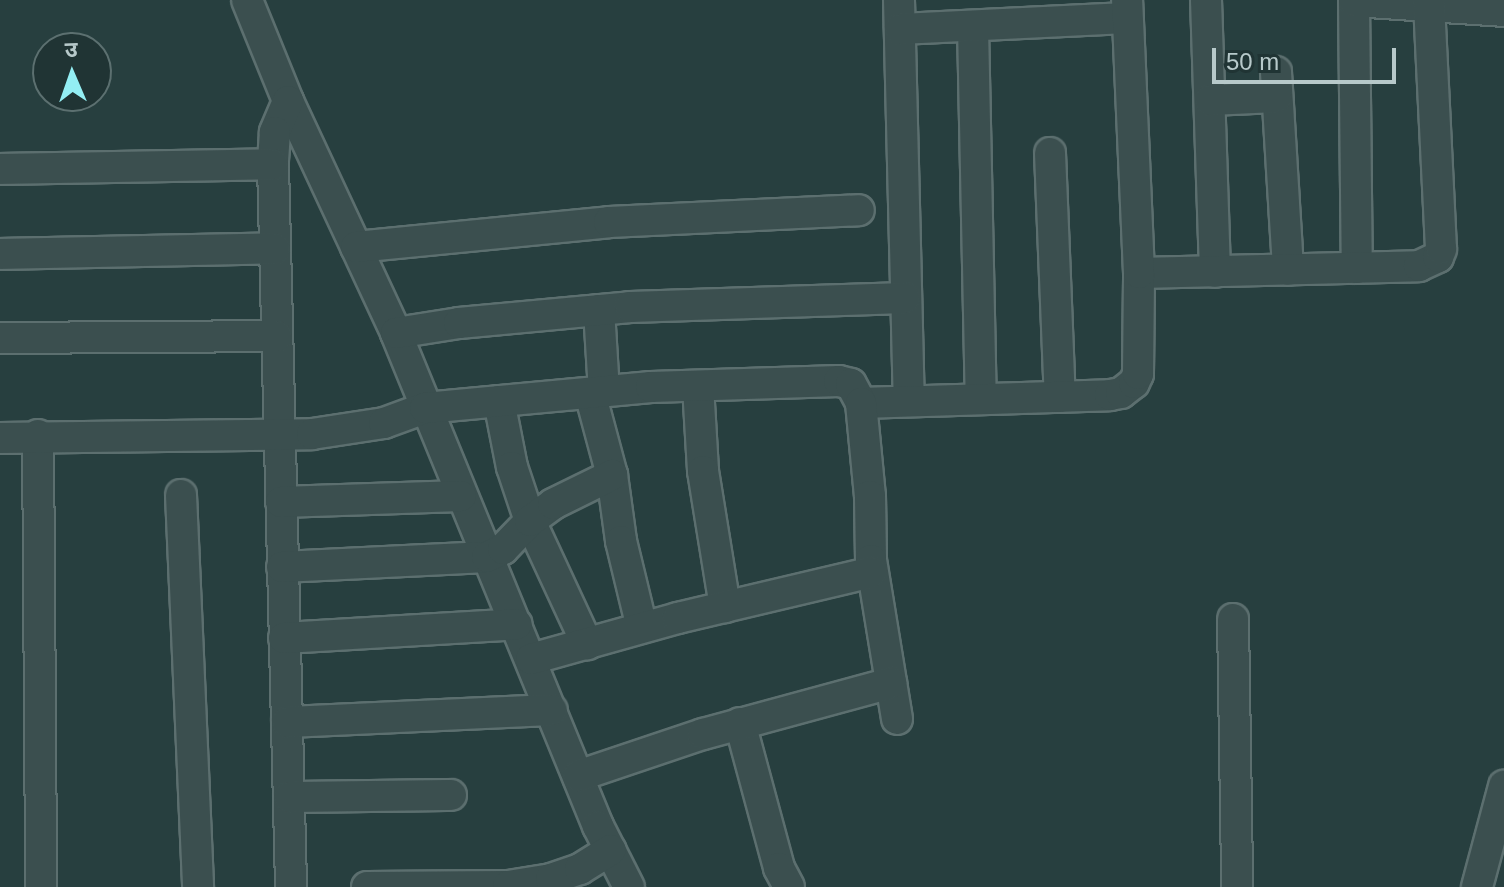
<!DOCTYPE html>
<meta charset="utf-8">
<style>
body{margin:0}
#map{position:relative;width:1504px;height:887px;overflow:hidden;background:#273f3f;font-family:Arial,"Noto Sans Devanagari",sans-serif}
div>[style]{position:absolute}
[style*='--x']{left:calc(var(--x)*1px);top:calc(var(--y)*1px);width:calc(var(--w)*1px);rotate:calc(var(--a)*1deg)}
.roads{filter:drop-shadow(2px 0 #5c6f6f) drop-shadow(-2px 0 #5c6f6f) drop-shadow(0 2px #5c6f6f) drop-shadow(0 -2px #5c6f6f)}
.minor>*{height:30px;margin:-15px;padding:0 15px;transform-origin:15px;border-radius:15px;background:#3b4f4f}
span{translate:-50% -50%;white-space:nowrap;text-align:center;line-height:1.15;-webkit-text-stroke:6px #203434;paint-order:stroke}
.north{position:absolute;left:32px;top:32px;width:80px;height:80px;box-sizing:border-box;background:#203434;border:2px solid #5c7070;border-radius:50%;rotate:358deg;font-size:22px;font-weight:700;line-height:32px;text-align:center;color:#b7c9ca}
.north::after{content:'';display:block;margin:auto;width:28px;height:36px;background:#93eef3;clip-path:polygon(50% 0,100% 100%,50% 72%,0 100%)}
.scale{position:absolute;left:1212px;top:48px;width:184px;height:36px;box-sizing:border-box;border:4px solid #b7c9ca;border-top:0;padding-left:10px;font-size:24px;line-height:28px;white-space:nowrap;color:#b7c9ca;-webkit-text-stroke:6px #203434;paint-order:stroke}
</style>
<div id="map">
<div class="roads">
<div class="minor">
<i style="--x:247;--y:0;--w:109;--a:67.9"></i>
<i style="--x:288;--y:101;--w:256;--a:65"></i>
<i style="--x:396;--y:333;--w:533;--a:67.72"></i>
<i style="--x:598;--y:826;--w:68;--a:63.1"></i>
<i style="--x:899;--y:0;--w:401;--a:88.6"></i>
<i style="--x:1206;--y:0;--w:272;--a:88.1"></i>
<i style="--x:1354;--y:0;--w:268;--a:89.4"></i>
<i style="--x:1354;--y:1;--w:150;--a:3.8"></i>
<i style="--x:973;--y:27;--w:372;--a:88.8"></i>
<i style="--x:900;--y:29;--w:227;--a:-2.8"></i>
<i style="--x:1276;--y:72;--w:198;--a:86.5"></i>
<i style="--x:1210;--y:100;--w:67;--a:-2.6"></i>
<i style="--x:288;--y:101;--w:34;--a:113"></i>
<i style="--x:275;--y:132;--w:32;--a:94"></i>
<i style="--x:273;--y:164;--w:723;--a:88.57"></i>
<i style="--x:1050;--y:153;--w:244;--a:87.7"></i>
<i style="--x:0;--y:169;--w:273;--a:-1"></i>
<i style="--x:356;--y:247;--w:254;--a:-5.6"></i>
<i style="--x:609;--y:222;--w:250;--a:-2.7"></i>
<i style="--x:0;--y:254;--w:275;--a:-1.2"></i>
<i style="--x:1139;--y:273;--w:280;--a:-1.4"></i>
<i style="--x:1419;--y:266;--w:21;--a:-25"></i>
<i style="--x:1438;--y:257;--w:9;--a:-69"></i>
<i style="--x:1441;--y:249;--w:249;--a:-92.8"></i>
<i style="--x:599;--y:310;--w:82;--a:86.5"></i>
<i style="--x:396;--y:333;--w:64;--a:-9"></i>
<i style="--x:459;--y:323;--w:172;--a:-5.3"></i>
<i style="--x:630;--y:307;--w:275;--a:-1.9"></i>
<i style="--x:0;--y:338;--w:277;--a:-0.4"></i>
<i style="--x:698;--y:386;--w:85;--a:86.6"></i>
<i style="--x:703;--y:471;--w:138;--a:80.8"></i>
<i style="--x:590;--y:393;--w:85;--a:75"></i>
<i style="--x:612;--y:475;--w:67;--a:82.2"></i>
<i style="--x:621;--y:541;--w:89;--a:76.4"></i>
<i style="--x:499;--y:401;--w:67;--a:78.9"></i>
<i style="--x:512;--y:467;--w:57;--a:71.6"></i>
<i style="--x:530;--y:521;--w:136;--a:65.1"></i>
<i style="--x:861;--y:403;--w:249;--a:-1.8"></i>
<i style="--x:1110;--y:395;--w:11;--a:-10"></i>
<i style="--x:1121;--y:393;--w:16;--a:-38"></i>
<i style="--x:1134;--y:383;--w:10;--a:-66"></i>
<i style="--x:1138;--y:374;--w:101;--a:-89.4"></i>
<i style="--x:1139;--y:273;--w:273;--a:-92.5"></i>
<i style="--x:38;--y:435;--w:452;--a:89.6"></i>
<i style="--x:0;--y:438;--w:312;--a:-0.7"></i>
<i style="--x:312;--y:434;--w:73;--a:-8.7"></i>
<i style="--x:384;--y:423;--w:44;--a:-20.1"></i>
<i style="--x:425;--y:408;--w:227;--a:-5.3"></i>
<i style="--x:651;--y:387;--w:188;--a:-1.8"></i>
<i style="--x:839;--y:381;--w:12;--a:14"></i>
<i style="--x:851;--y:384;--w:21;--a:62"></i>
<i style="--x:861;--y:403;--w:93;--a:84.5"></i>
<i style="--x:870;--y:496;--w:64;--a:89.1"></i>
<i style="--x:871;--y:560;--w:161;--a:80.7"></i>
<i style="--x:181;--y:495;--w:392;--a:87.5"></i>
<i style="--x:281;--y:502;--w:180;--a:-1.9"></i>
<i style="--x:282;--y:567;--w:205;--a:-2.8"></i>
<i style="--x:487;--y:557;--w:18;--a:-27"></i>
<i style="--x:503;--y:549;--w:39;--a:-46"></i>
<i style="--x:530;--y:521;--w:29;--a:-36"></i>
<i style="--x:553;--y:504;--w:66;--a:-26.2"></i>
<i style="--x:1233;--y:619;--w:268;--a:89.1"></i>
<i style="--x:284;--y:638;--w:233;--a:-3.4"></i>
<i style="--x:531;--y:659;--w:153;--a:-15.6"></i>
<i style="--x:678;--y:618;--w:199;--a:-13.3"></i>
<i style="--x:287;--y:722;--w:265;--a:-2.6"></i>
<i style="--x:740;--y:723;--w:150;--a:74.9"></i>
<i style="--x:779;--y:868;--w:21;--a:62"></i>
<i style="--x:578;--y:776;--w:132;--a:-18.6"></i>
<i style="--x:703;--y:734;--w:195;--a:-15.2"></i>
<i style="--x:289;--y:797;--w:162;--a:-0.7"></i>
<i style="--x:367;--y:887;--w:141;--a:-0.4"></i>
<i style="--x:508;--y:886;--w:44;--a:-9.2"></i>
<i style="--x:551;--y:879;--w:31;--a:-19"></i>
<i style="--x:580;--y:869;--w:36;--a:-32"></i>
<i style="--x:1477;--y:887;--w:105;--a:-75"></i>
</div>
</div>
<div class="north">उ</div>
<div class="scale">50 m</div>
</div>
